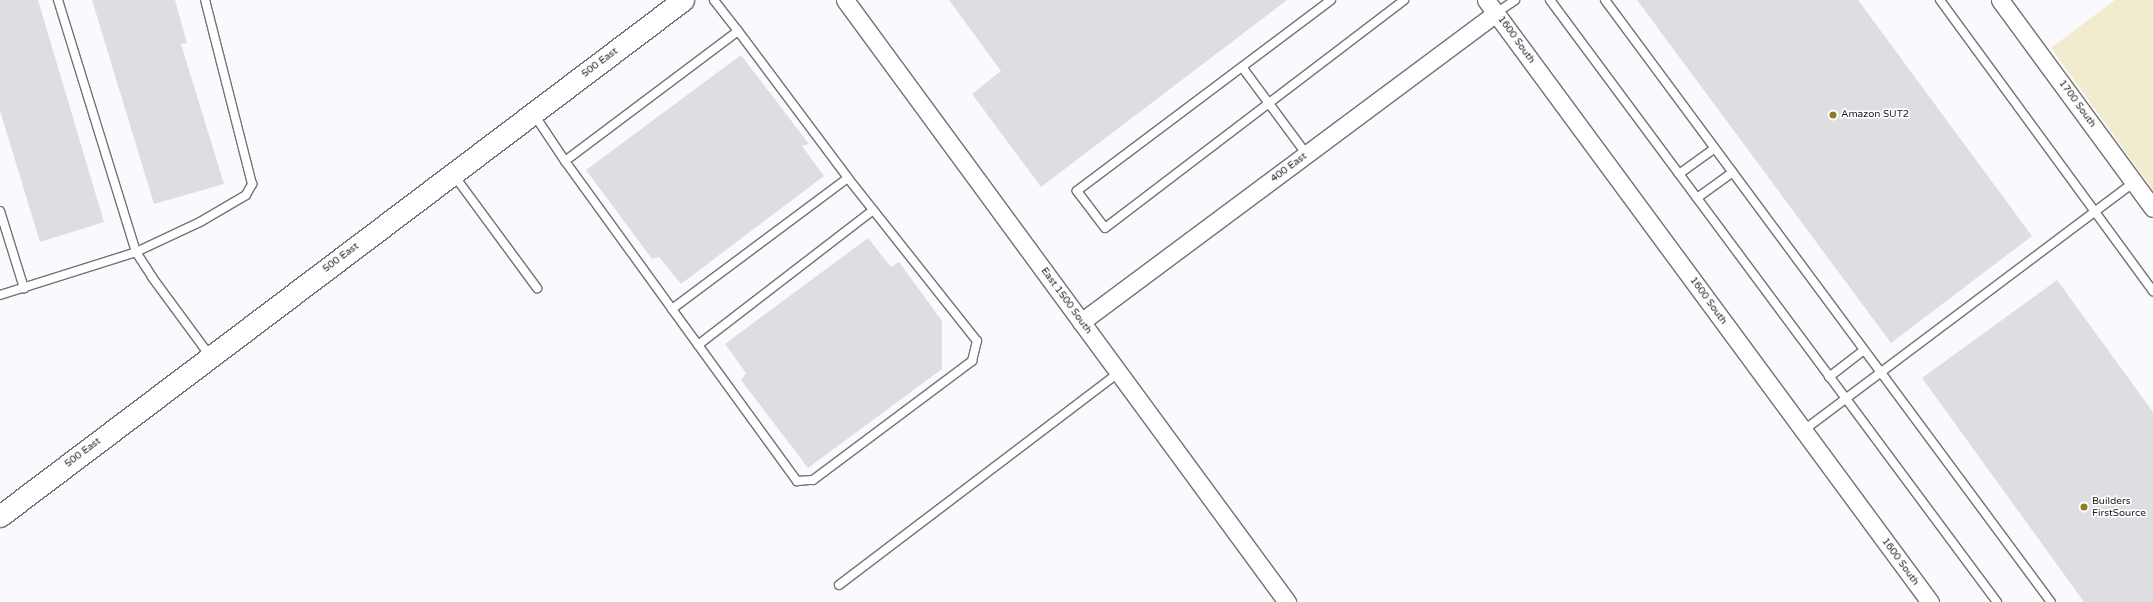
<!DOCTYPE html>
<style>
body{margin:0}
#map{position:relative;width:2153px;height:602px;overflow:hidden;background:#fafafe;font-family:"Varela Round",sans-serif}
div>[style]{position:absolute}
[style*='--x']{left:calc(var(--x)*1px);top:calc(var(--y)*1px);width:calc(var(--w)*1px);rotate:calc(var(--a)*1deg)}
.green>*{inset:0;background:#f1ecce}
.building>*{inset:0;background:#dedee2}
.roads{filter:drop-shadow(1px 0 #737376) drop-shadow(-1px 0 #737376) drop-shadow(0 1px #737376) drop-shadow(0 -1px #737376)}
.service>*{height:8px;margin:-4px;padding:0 4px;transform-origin:4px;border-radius:4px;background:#fff}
.minor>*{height:17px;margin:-8.5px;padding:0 8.5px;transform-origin:8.5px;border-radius:8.5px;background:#fff}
.tertiary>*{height:21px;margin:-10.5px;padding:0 10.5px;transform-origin:10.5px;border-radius:10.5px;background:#fff}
.dots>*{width:11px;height:11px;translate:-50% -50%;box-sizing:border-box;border:2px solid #fff;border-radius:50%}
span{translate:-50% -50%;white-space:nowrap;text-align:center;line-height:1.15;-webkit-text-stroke:3.5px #fff;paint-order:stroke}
.street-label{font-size:10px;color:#1a1a1c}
.poi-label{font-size:10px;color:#1a1a1c}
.left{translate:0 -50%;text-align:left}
</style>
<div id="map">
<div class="green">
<i style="clip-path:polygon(2115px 0,2153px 0,2153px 190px,2051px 48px)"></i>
</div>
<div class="building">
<i style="clip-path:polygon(0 0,38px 0,104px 222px,40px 242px,0 111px)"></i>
<i style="clip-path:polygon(92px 0,175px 0,187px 43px,181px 44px,224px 184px,154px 204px)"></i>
<i style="clip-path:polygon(949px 0,1287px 0,1041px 187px,972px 94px,1001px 71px)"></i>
<i style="clip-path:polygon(1637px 0,1858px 0,2032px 236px,1891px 343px)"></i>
<i style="clip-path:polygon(741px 55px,809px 144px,802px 146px,824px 176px,681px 284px,659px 257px,652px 259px,586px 170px)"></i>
<i style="clip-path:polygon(868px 238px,891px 267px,899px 262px,942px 321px,942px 369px,808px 468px,741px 380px,746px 373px,725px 344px)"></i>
<i style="clip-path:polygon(2057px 280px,2153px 412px,2153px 602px,2084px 602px,1922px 378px)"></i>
</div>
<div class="roads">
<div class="service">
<i style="--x:58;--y:0;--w:264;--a:72.8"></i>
<i style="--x:136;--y:252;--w:71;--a:-25.1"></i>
<i style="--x:200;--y:222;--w:53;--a:-30.4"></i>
<i style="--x:246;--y:195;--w:13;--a:-61"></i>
<i style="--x:252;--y:184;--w:190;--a:-104.3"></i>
<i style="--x:1331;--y:0;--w:318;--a:143.1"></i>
<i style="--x:1077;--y:191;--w:46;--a:52.9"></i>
<i style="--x:1105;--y:228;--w:376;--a:-37.3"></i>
<i style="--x:1550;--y:0;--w:750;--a:53.41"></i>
<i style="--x:1605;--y:0;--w:749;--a:53.47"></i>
<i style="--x:1940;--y:0;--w:361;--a:53.8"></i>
<i style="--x:1496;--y:13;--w:23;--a:-34"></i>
<i style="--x:1242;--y:67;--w:109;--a:53.5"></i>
<i style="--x:533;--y:113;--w:58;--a:56.3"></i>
<i style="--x:565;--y:161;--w:216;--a:-36.9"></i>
<i style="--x:738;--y:31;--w:39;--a:-128"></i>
<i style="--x:565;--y:161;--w:183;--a:54.1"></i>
<i style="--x:672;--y:309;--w:219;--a:-36.7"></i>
<i style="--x:848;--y:178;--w:184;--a:-126.8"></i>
<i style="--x:453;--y:174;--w:142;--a:53.6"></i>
<i style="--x:1679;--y:174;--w:44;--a:-35.8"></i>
<i style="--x:1697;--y:198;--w:44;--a:-35.8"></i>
<i style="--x:0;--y:211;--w:81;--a:72.7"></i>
<i style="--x:0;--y:295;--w:143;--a:-17.5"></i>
<i style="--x:136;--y:252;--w:30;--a:57"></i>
<i style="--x:152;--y:277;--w:98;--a:53.7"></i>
<i style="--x:672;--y:309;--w:213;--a:54"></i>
<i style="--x:797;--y:481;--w:16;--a:-4"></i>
<i style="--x:813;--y:480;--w:199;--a:-36.8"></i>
<i style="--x:972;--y:361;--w:21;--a:-76"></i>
<i style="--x:977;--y:341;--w:208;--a:-128.4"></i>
<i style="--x:698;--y:345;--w:221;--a:-37.6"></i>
<i style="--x:1829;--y:377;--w:44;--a:-37.6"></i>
<i style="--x:1804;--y:430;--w:413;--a:-36.9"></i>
<i style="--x:839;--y:585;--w:350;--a:-37.2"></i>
</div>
<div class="minor">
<i style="--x:845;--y:0;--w:747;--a:53.71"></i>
<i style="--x:1486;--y:0;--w:748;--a:53.59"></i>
<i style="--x:2000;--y:0;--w:258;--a:53.7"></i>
<i style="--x:1081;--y:322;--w:517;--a:-36.67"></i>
</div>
<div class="tertiary">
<i style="--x:0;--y:516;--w:856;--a:-37.07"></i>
</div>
</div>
<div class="dots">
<i style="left:1833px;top:115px;background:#8c7d24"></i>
<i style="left:2084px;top:507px;background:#8c7d24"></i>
</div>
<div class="street-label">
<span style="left:1516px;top:40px;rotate:54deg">1600 South</span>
<span style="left:600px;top:63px;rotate:-37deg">500 East</span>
<span style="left:2077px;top:104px;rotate:54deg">1700 South</span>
<span style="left:1289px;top:168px;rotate:-37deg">400 East</span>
<span style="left:341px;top:258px;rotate:-37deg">500 East</span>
<span style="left:1066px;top:301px;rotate:54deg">East 1500 South</span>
<span style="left:1708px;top:301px;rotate:54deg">1600 South</span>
<span style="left:83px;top:453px;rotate:-37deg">500 East</span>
<span style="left:1900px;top:562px;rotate:54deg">1600 South</span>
</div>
<div class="poi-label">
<span class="left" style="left:1841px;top:115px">Amazon SUT2</span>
<span class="left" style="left:2092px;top:507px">Builders<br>FirstSource</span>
</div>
</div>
